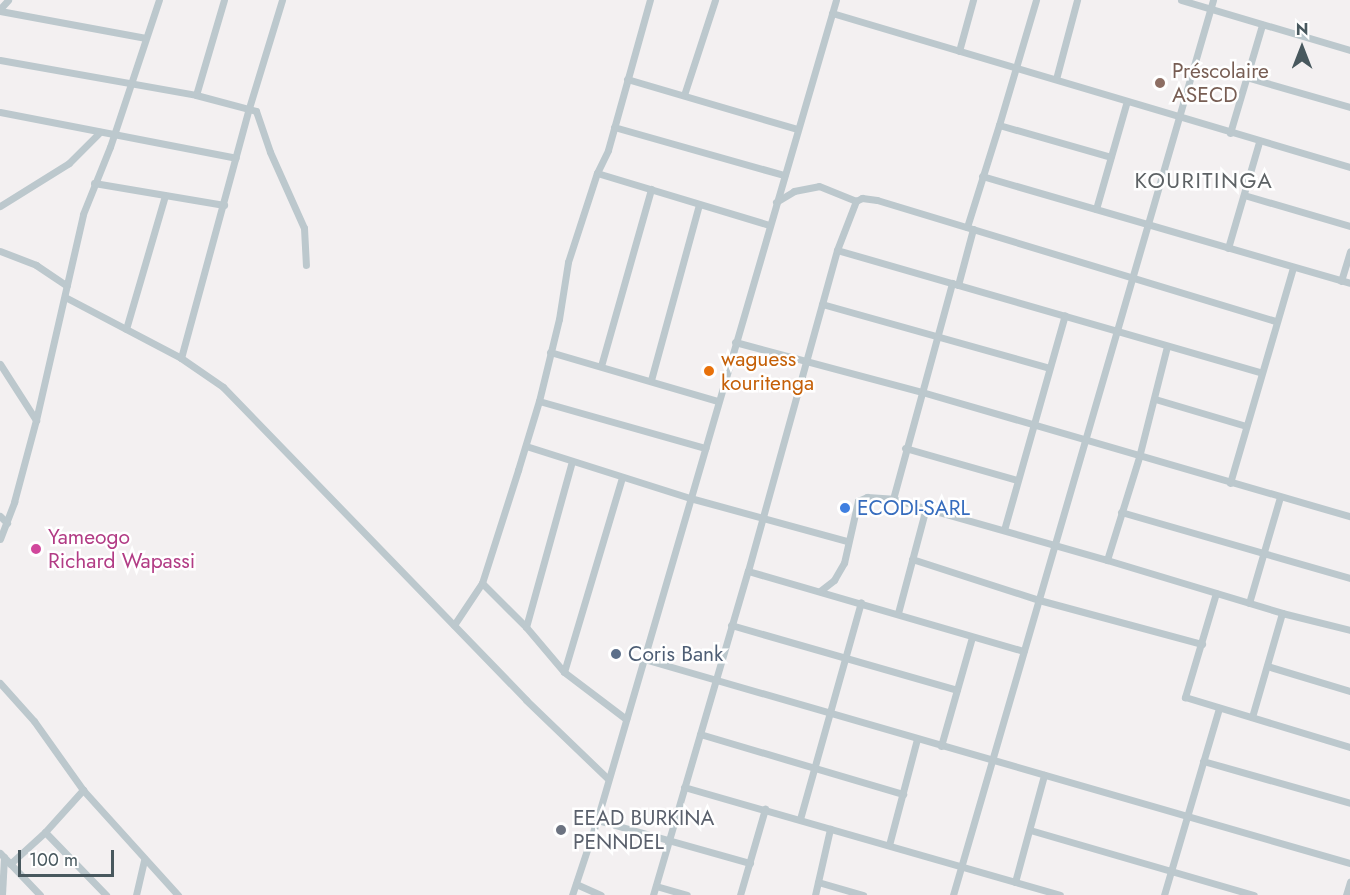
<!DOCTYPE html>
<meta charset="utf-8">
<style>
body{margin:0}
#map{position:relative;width:1350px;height:895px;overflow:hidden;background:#f3f0f1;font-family:Jost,sans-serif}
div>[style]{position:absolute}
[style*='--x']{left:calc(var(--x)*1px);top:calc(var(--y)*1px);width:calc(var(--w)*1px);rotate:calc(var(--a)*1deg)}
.minor>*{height:7px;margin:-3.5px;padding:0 3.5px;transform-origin:3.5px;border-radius:3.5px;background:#bcc8cd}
.dots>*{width:16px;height:16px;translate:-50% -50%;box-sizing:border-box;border:3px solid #fff;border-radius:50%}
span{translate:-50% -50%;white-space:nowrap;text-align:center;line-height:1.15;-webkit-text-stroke:5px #fff;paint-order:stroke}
.education-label{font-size:21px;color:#785e54}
.left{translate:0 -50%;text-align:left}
.food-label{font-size:21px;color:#c56008}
.shop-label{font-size:21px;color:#366cbe}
.hotel-label{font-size:21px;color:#b23c85}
.service-label{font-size:21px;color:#4e5e75}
.worship-label{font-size:21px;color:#5b616d}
.neighbourhood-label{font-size:22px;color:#5d6265;letter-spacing:1.5px}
.north{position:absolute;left:1272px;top:18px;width:60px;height:60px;-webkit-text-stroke:4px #fff;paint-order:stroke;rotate:0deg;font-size:16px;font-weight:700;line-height:24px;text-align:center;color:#48585e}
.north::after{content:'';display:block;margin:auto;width:21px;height:27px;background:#48585e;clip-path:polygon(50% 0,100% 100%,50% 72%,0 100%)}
.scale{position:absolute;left:18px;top:850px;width:96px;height:27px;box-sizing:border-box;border:3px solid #48585e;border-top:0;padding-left:8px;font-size:18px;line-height:21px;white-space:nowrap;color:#48585e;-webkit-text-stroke:4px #fff;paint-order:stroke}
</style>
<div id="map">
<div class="minor">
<i style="--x:1036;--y:0;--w:130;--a:106.5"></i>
<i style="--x:999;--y:125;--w:116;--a:15.9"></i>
<i style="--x:1181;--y:0;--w:176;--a:16.5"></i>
<i style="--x:0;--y:9;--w:12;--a:-48"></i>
<i style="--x:0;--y:11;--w:147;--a:10.5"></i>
<i style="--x:832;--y:13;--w:540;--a:16.56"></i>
<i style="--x:959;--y:51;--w:53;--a:-74.6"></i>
<i style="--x:0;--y:60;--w:199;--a:10.1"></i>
<i style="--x:196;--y:95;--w:62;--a:14.9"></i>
<i style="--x:256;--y:111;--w:43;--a:71.1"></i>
<i style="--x:270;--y:152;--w:83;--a:65.9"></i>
<i style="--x:304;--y:228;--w:37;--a:87"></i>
<i style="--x:1246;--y:77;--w:108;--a:16.1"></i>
<i style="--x:627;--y:79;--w:177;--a:16.4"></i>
<i style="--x:1056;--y:79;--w:82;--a:-75.1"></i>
<i style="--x:196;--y:95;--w:99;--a:-73.6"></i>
<i style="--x:684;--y:95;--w:100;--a:-71.9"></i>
<i style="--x:0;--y:112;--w:240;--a:11"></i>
<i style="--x:614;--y:127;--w:177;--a:15.8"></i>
<i style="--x:1230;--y:133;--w:113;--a:-73.5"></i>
<i style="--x:597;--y:173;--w:180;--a:16.8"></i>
<i style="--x:982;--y:176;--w:383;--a:16.2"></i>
<i style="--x:94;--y:183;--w:132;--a:9.6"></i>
<i style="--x:1244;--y:195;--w:110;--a:16.3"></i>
<i style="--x:776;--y:202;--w:21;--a:-31"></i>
<i style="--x:794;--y:191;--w:25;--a:-11"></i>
<i style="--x:819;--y:186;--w:40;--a:22"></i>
<i style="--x:856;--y:201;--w:7;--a:-27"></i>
<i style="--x:862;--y:198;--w:15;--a:8"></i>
<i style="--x:877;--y:200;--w:417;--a:16.9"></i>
<i style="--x:0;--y:206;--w:81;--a:-31.9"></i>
<i style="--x:69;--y:163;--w:44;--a:-45"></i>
<i style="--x:1096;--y:209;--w:112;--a:-74"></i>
<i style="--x:967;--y:227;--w:107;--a:-72.6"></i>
<i style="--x:1228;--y:248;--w:110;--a:-73.7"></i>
<i style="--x:837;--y:250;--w:441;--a:16.1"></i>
<i style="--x:0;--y:251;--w:39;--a:21"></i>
<i style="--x:36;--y:265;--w:37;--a:34"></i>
<i style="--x:1341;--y:281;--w:31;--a:-73"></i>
<i style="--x:958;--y:285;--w:58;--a:-75"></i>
<i style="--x:65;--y:297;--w:131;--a:27.7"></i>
<i style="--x:181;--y:358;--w:51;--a:34.6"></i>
<i style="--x:223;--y:387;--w:436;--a:45.9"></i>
<i style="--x:526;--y:700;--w:114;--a:43.9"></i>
<i style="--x:822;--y:304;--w:236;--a:15.7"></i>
<i style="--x:126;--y:329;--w:139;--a:-73.7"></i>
<i style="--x:735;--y:342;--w:194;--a:15"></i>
<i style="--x:922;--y:392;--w:446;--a:16.2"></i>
<i style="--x:550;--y:352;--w:175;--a:16.3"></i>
<i style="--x:181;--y:358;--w:259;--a:-74.8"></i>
<i style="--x:249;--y:108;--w:113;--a:-73"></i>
<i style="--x:0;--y:364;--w:67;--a:57.3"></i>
<i style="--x:601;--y:366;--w:184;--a:-74.2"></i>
<i style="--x:651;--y:380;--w:182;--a:-74.7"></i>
<i style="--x:1155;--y:399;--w:95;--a:16.5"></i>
<i style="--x:539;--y:401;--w:173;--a:15.8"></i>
<i style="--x:526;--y:446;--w:172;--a:17.6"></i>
<i style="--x:690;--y:498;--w:163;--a:15.3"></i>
<i style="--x:905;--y:448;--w:116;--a:15.9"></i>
<i style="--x:1230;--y:483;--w:225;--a:-73.7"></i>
<i style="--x:893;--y:499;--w:223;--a:15.9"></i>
<i style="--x:1107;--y:560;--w:183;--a:16.8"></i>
<i style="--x:1282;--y:613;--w:70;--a:14"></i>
<i style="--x:1121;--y:512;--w:238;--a:16.1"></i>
<i style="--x:0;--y:516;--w:10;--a:45"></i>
<i style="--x:1004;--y:530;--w:223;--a:-74.2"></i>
<i style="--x:0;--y:539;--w:40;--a:-69"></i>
<i style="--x:14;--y:502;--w:85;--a:-75"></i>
<i style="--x:36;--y:420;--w:211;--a:-77.1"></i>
<i style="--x:83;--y:214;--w:72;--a:-68.1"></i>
<i style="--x:110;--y:147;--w:155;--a:-71.6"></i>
<i style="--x:912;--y:559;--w:133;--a:17.9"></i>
<i style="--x:1039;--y:600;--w:169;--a:15.1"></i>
<i style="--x:1107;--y:560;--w:108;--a:-72.7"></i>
<i style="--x:1139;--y:457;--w:114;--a:-75.8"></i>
<i style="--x:748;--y:571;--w:287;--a:16.2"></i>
<i style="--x:482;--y:583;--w:62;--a:45"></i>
<i style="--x:526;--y:627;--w:59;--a:49.8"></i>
<i style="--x:564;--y:672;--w:78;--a:37.2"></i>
<i style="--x:820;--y:591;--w:18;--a:-38"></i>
<i style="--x:834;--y:580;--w:20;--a:-60"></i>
<i style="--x:844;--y:563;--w:64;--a:-77.3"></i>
<i style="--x:858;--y:501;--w:10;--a:-24"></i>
<i style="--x:867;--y:497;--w:26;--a:4"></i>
<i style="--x:893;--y:499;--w:224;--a:-74.7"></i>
<i style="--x:1216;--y:593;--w:109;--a:106.6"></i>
<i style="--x:1185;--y:697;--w:172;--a:16.9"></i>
<i style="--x:1249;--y:603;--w:110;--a:-73.7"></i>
<i style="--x:898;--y:613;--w:109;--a:-75.1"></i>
<i style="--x:454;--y:625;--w:50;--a:-56.3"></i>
<i style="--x:482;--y:583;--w:119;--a:-72.3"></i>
<i style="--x:518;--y:470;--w:72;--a:-73.1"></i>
<i style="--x:539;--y:401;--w:84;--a:-76.3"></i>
<i style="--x:559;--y:319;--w:58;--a:-81"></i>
<i style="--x:568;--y:262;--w:94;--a:-72"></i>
<i style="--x:597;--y:173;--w:25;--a:-64"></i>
<i style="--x:608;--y:150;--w:156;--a:-74.4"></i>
<i style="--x:731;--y:625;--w:235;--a:16"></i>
<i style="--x:526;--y:627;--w:172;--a:-74.5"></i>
<i style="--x:644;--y:659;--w:735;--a:16.12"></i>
<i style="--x:1267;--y:666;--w:87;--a:16.8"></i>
<i style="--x:564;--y:672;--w:203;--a:-73.4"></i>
<i style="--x:0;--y:683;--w:51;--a:48.2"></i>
<i style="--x:34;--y:721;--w:85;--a:54.6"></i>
<i style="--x:83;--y:790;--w:142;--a:47.9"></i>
<i style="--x:1252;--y:717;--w:108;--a:-73.9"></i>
<i style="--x:700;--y:734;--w:212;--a:16.5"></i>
<i style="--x:941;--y:746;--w:113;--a:-74.1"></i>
<i style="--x:1203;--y:761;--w:153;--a:15.9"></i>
<i style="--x:684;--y:787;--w:391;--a:16"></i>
<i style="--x:800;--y:819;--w:225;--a:-74.3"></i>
<i style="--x:597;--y:820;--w:159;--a:15.7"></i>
<i style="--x:1030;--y:830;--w:233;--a:16.2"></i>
<i style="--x:45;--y:832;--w:88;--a:45.9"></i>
<i style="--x:889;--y:845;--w:110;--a:-75.2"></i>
<i style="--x:0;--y:853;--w:58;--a:46.4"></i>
<i style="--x:10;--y:864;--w:47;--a:-42.4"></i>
<i style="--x:45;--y:832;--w:57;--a:-47.9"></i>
<i style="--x:818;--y:882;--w:47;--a:16.1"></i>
<i style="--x:1015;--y:882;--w:111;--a:-74.8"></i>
<i style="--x:576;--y:884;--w:27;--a:24"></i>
<i style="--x:656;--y:886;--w:32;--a:16"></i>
<i style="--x:2;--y:895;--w:38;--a:-87"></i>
<i style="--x:136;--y:895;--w:37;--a:-77"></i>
<i style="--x:572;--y:895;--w:79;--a:-71.6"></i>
<i style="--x:597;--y:820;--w:854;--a:-73.75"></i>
<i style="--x:653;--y:895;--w:338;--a:-73.7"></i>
<i style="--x:748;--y:571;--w:333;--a:-74.5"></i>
<i style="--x:837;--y:250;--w:53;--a:-68.8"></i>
<i style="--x:740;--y:895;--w:90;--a:-73.8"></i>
<i style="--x:815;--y:895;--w:68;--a:-77.2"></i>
<i style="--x:953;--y:895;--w:932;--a:-73.8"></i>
<i style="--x:1164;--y:895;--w:195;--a:-73.6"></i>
<i style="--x:1346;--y:895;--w:14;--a:-73"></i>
</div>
<div class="dots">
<i style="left:1160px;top:83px;background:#8d6e63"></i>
<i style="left:709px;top:371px;background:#e8710a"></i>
<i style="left:845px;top:508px;background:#3f7fe0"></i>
<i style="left:36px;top:549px;background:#d1479c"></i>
<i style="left:616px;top:654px;background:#5c6f8a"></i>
<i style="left:561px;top:830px;background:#6b7280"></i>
</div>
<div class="education-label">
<span class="left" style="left:1172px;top:83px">Préscolaire<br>ASECD</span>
</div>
<div class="food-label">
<span class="left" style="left:721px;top:371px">waguess<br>kouritenga</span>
</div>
<div class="shop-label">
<span class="left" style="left:857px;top:508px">ECODI-SARL</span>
</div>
<div class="hotel-label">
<span class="left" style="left:48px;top:549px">Yameogo<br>Richard Wapassi</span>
</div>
<div class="service-label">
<span class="left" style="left:628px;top:654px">Coris Bank</span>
</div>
<div class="worship-label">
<span class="left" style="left:573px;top:830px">EEAD BURKINA<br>PENNDEL</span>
</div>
<div class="neighbourhood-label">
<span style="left:1204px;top:181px">KOURITINGA</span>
</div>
<div class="north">N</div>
<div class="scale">100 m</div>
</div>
